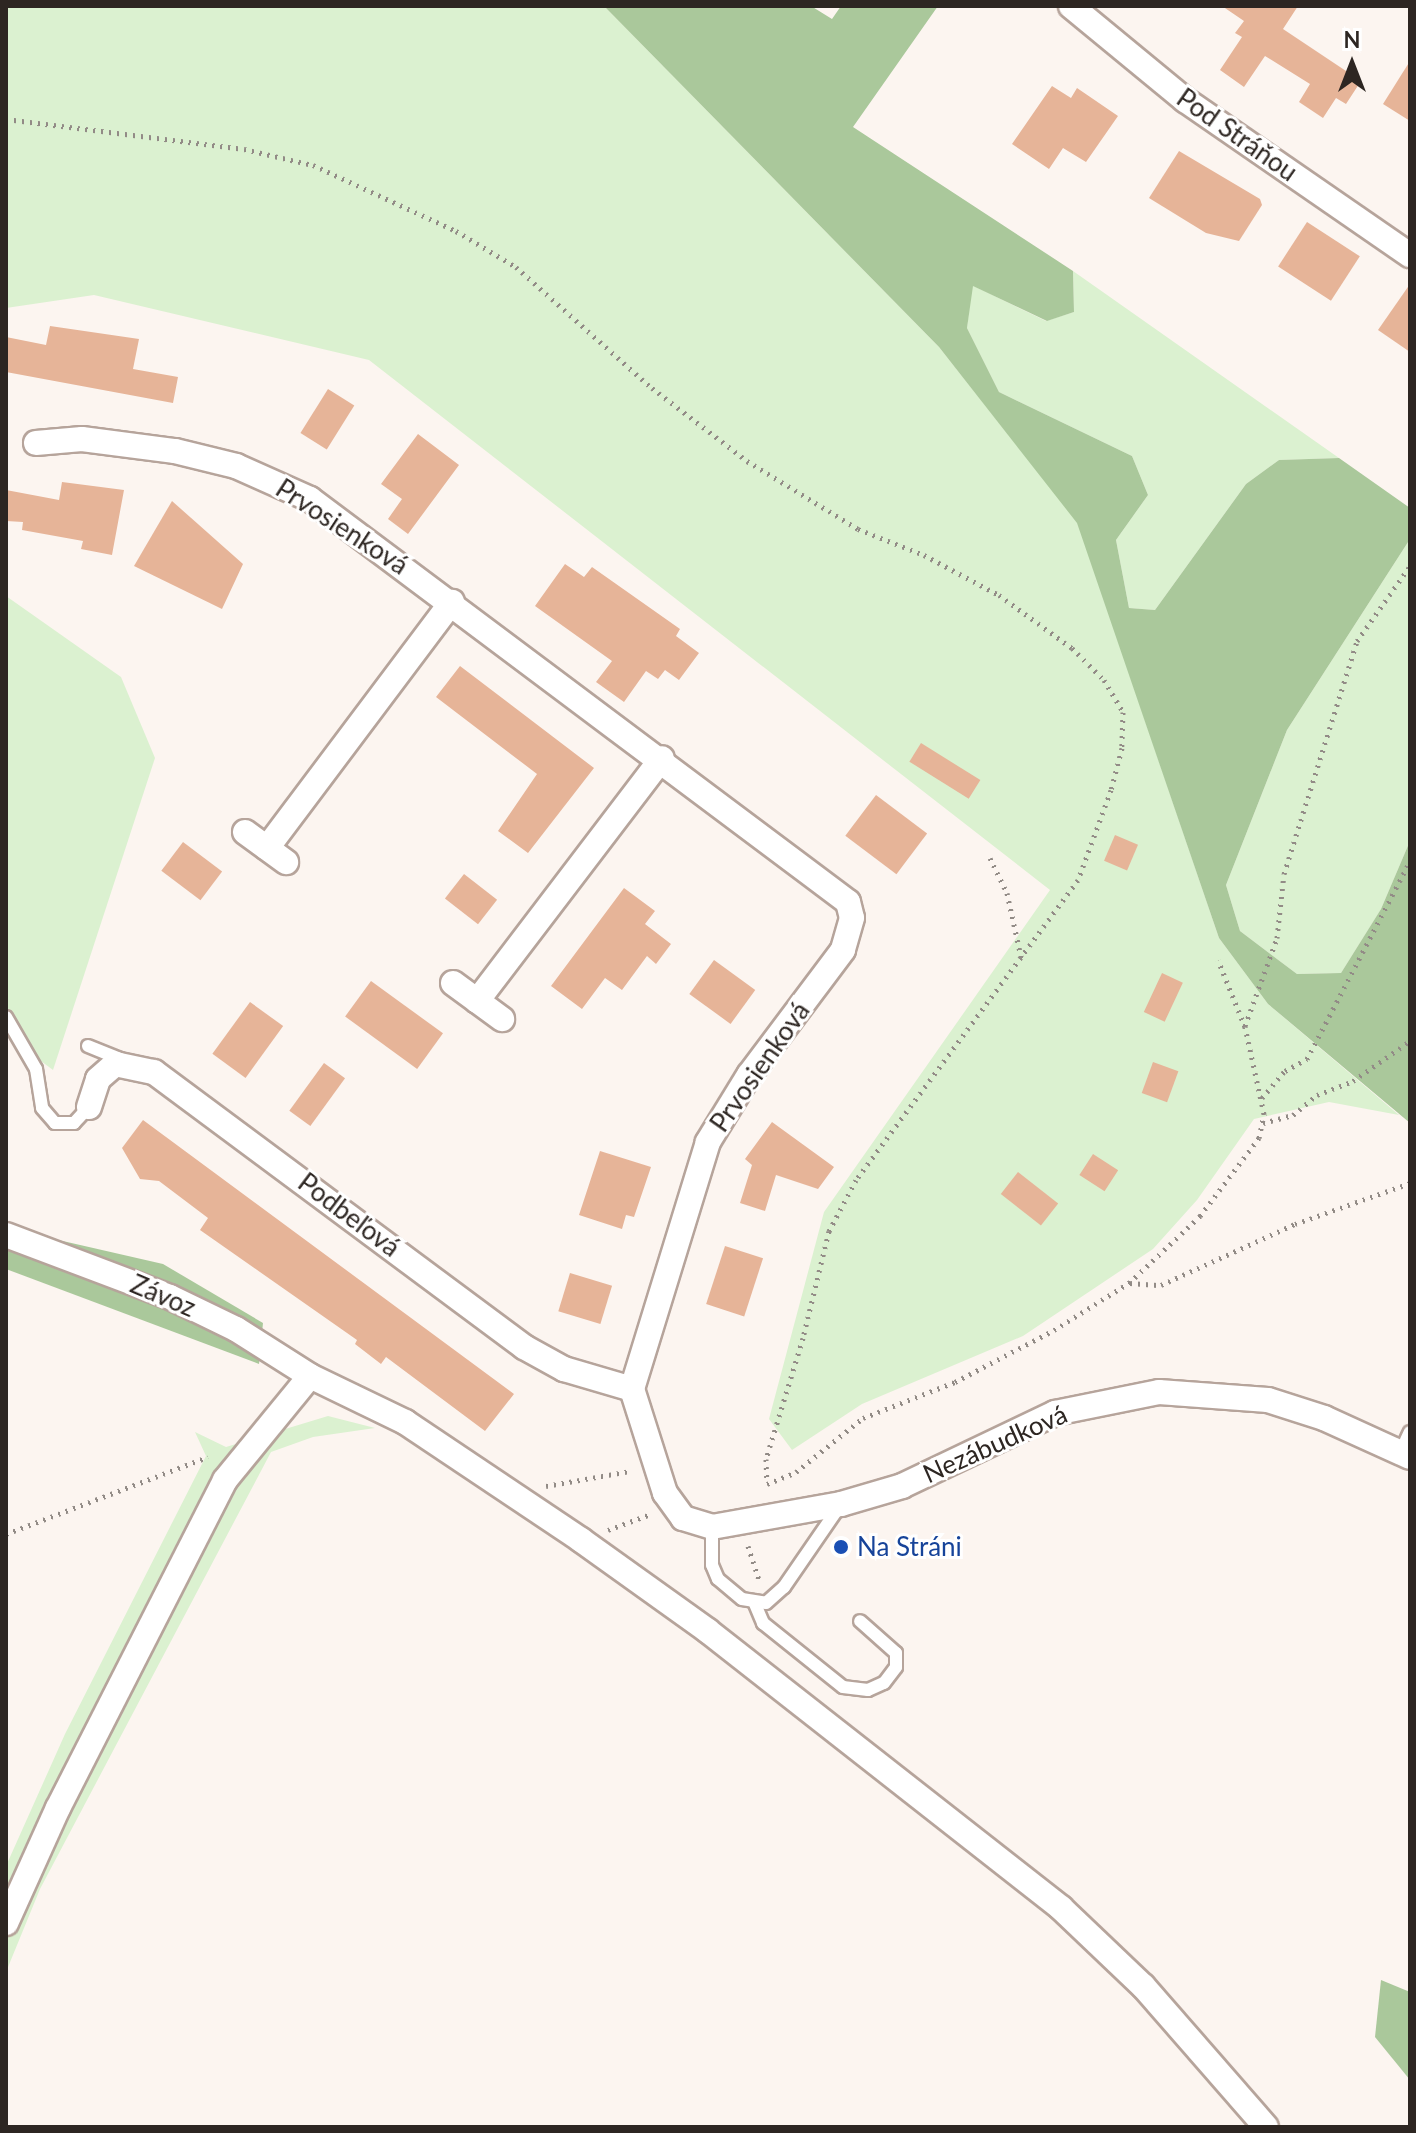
<!DOCTYPE html>
<meta charset="utf-8">
<style>
body{margin:0}
#map{position:relative;width:1416px;height:2133px;overflow:hidden;background:#fcf5f0;font-family:Lato,sans-serif}
div>[style]{position:absolute}
[style*='--x']{left:calc(var(--x)*1px);top:calc(var(--y)*1px);width:calc(var(--w)*1px);rotate:calc(var(--a)*1deg)}
.green>*{inset:0;background:#dbf1d0}
.forest>*{inset:0;background:#aac89b}
.building>*{inset:0;background:#e6b498;transform-origin:0 0}
.path>*{height:5px;margin-top:-2.5px;transform-origin:0;background:repeating-linear-gradient(90deg,#928b86 0 2px,transparent 0 8px)}
.roads{filter:drop-shadow(2px 0 #b6a49b) drop-shadow(-2px 0 #b6a49b) drop-shadow(0 2px #b6a49b) drop-shadow(0 -2px #b6a49b)}
.lane>*{height:12px;margin:-6px;padding:0 6px;transform-origin:6px;border-radius:6px;background:#fff}
.street>*{height:24px;margin:-12px;padding:0 12px;transform-origin:12px;border-radius:12px;background:#fff}
.dots>*{width:22px;height:22px;translate:-50% -50%;box-sizing:border-box;border:4px solid #fff;border-radius:50%}
span{translate:-50% -50%;white-space:nowrap;text-align:center;line-height:1.15;-webkit-text-stroke:6px #fff;paint-order:stroke}
.street-label{font-size:26px;color:#2d2622}
.transit-label{font-size:26px;color:#164399}
.left{translate:0 -50%;text-align:left}
.frame{position:absolute;inset:0;border:8px solid #2d2622;pointer-events:none}
.north{position:absolute;left:1312px;top:24px;width:80px;height:80px;-webkit-text-stroke:6px #fff;paint-order:stroke;rotate:0deg;font-size:22px;font-weight:700;line-height:32px;text-align:center;color:#2d2622}
.north::after{content:'';display:block;margin:auto;width:28px;height:36px;background:#2d2622;clip-path:polygon(50% 0,100% 100%,50% 72%,0 100%)}
</style>
<div id="map">
<div class="green">
<i style="clip-path:polygon(6px 6px,604px 6px,939px 347px,1078px 523px,1219px 938px,1268px 1004px,1399px 1115px,1329px 1102px,1254px 1119px,1197px 1200px,1153px 1249px,1023px 1336px,862px 1404px,792px 1450px,769px 1419px,824px 1212px,1050px 890px,369px 360px,94px 295px,6px 308px)"></i>
<i style="clip-path:polygon(1073px 271px,1339px 458px,1279px 460px,1246px 484px,1155px 610px,1129px 608px,1116px 540px,1148px 495px,1132px 456px,999px 392px,967px 328px,972px 285px,1046px 321px,1074px 312px)"></i>
<i style="clip-path:polygon(1410px 539px,1410px 841px,1381px 909px,1341px 973px,1297px 974px,1240px 931px,1226px 885px,1287px 730px)"></i>
<i style="clip-path:polygon(6px 596px,121px 677px,155px 758px,53px 1070px,6px 1035px)"></i>
<i style="clip-path:polygon(328px 1416px,375px 1428px,313px 1437px,271px 1452px,40px 1889px,6px 1972px,6px 1866px,65px 1734px,206px 1456px,195px 1432px,226px 1447px)"></i>
</div>
<div class="forest">
<i style="clip-path:polygon(604px 6px,811px 6px,832px 19px,841px 6px,938px 6px,853px 127px,1073px 271px,1074px 312px,1047px 321px,973px 286px,967px 328px,999px 392px,1132px 456px,1148px 495px,1116px 540px,1129px 608px,1155px 610px,1246px 484px,1279px 460px,1339px 458px,1410px 508px,1410px 539px,1287px 730px,1226px 885px,1240px 931px,1297px 974px,1341px 973px,1381px 909px,1410px 841px,1410px 1123px,1268px 1004px,1219px 938px,1077px 523px,939px 347px)"></i>
<i style="clip-path:polygon(6px 1228px,163px 1264px,263px 1323px,259px 1364px,6px 1269px)"></i>
<i style="clip-path:polygon(1381px 1980px,1410px 1992px,1410px 2080px,1375px 2037px)"></i>
</div>
<div class="building">
<i style="clip-path:polygon(1222px 6px,1298px 6px,1283px 29px,1361px 81px,1346px 104px,1336px 98px,1323px 118px,1299px 102px,1310px 84px,1265px 56px,1244px 87px,1220px 70px,1242px 37px,1235px 33px,1244px 21px)"></i>
<i style="clip-path:polygon(1410px 61px,1410px 121px,1383px 104px)"></i>
<i style="clip-path:polygon(1052px 86px,1071px 98px,1077px 88px,1118px 116px,1086px 162px,1063px 148px,1049px 169px,1012px 144px)"></i>
<i style="clip-path:polygon(1179px 151px,1260px 199px,1262px 205px,1239px 241px,1206px 233px,1149px 198px)"></i>
<i style="left:1307px;top:222px;width:63px;height:53px;rotate:33deg"></i>
<i style="clip-path:polygon(1410px 284px,1410px 352px,1378px 330px)"></i>
<i style="clip-path:polygon(50px 326px,139px 339px,133px 369px,178px 377px,173px 403px,6px 372px,6px 337px,46px 345px)"></i>
<i style="left:328px;top:389px;width:31px;height:52px;rotate:32deg"></i>
<i style="clip-path:polygon(418px 434px,459px 465px,408px 534px,388px 519px,402px 499px,381px 484px)"></i>
<i style="clip-path:polygon(62px 482px,124px 490px,112px 555px,81px 549px,83px 541px,22px 530px,23px 522px,6px 521px,6px 490px,59px 500px)"></i>
<i style="clip-path:polygon(172px 501px,243px 564px,222px 609px,134px 566px)"></i>
<i style="clip-path:polygon(565px 564px,584px 577px,592px 567px,680px 629px,676px 636px,699px 653px,679px 680px,665px 670px,658px 679px,646px 671px,624px 702px,596px 682px,612px 661px,535px 606px)"></i>
<i style="clip-path:polygon(460px 666px,594px 768px,528px 853px,498px 831px,537px 774px,436px 697px)"></i>
<i style="left:921px;top:743px;width:70px;height:22px;rotate:32deg"></i>
<i style="left:876px;top:795px;width:64px;height:51px;rotate:37deg"></i>
<i style="left:1115px;top:835px;width:25px;height:28px;rotate:23deg"></i>
<i style="left:183px;top:842px;width:49px;height:36px;rotate:37deg"></i>
<i style="left:464px;top:874px;width:42px;height:31px;rotate:38deg"></i>
<i style="clip-path:polygon(624px 888px,655px 911px,645px 924px,671px 944px,656px 964px,647px 956px,622px 990px,605px 978px,582px 1009px,551px 986px)"></i>
<i style="left:714px;top:960px;width:51px;height:42px;rotate:36deg"></i>
<i style="left:1162px;top:973px;width:23px;height:43px;rotate:25deg"></i>
<i style="left:371px;top:981px;width:89px;height:44px;rotate:36deg"></i>
<i style="left:250px;top:1002px;width:41px;height:64px;rotate:36deg"></i>
<i style="left:1153px;top:1062px;width:27px;height:33px;rotate:20deg"></i>
<i style="left:324px;top:1063px;width:26px;height:59px;rotate:36deg"></i>
<i style="clip-path:polygon(143px 1120px,514px 1394px,485px 1431px,386px 1357px,381px 1364px,355px 1344px,357px 1340px,200px 1230px,208px 1218px,159px 1181px,140px 1179px,122px 1148px)"></i>
<i style="clip-path:polygon(772px 1122px,834px 1167px,818px 1189px,776px 1175px,765px 1211px,740px 1203px,752px 1165px,745px 1159px)"></i>
<i style="clip-path:polygon(600px 1151px,651px 1167px,634px 1217px,626px 1215px,622px 1229px,579px 1215px)"></i>
<i style="left:1093px;top:1154px;width:30px;height:25px;rotate:33deg"></i>
<i style="left:1018px;top:1172px;width:51px;height:28px;rotate:38deg"></i>
<i style="left:725px;top:1246px;width:40px;height:61px;rotate:18deg"></i>
<i style="left:570px;top:1273px;width:44px;height:40px;rotate:17deg"></i>
</div>
<div class="path">
<i style="--x:6;--y:119;--w:240;--a:7.2"></i>
<i style="--x:244;--y:149;--w:71;--a:13.1"></i>
<i style="--x:313;--y:165;--w:157;--a:24.8"></i>
<i style="--x:456;--y:231;--w:70;--a:31"></i>
<i style="--x:516;--y:267;--w:182;--a:41.7"></i>
<i style="--x:652;--y:388;--w:120;--a:37.5"></i>
<i style="--x:747;--y:461;--w:130;--a:31.5"></i>
<i style="--x:858;--y:529;--w:71;--a:21.5"></i>
<i style="--x:924;--y:555;--w:85;--a:28.1"></i>
<i style="--x:999;--y:595;--w:90;--a:36"></i>
<i style="--x:1072;--y:648;--w:45;--a:45"></i>
<i style="--x:1104;--y:680;--w:37;--a:59"></i>
<i style="--x:1123;--y:712;--w:36;--a:92"></i>
<i style="--x:1122;--y:748;--w:43;--a:104.7"></i>
<i style="--x:1111;--y:790;--w:96;--a:110.1"></i>
<i style="--x:1078;--y:880;--w:373;--a:126.5"></i>
<i style="--x:856;--y:1180;--w:58;--a:117.9"></i>
<i style="--x:829;--y:1231;--w:110;--a:103.7"></i>
<i style="--x:803;--y:1338;--w:127;--a:107"></i>
<i style="--x:766;--y:1459;--w:23;--a:88"></i>
<i style="--x:990;--y:858;--w:39;--a:64"></i>
<i style="--x:1007;--y:893;--w:70;--a:77.6"></i>
<i style="--x:1245;--y:1026;--w:94;--a:-70"></i>
<i style="--x:1277;--y:938;--w:64;--a:-83.8"></i>
<i style="--x:1284;--y:874;--w:244;--a:-72.6"></i>
<i style="--x:1357;--y:641;--w:92;--a:-54.8"></i>
<i style="--x:1262;--y:1098;--w:35;--a:-50"></i>
<i style="--x:1285;--y:1071;--w:25;--a:-29"></i>
<i style="--x:1307;--y:1059;--w:223;--a:-62.5"></i>
<i style="--x:1263;--y:1123;--w:31;--a:-15"></i>
<i style="--x:1293;--y:1115;--w:31;--a:-40"></i>
<i style="--x:1317;--y:1095;--w:39;--a:-21"></i>
<i style="--x:1353;--y:1081;--w:70;--a:-35.1"></i>
<i style="--x:1130;--y:1283;--w:31;--a:4"></i>
<i style="--x:1161;--y:1285;--w:147;--a:-24.5"></i>
<i style="--x:1295;--y:1224;--w:122;--a:-19.6"></i>
<i style="--x:767;--y:1484;--w:31;--a:-22"></i>
<i style="--x:796;--y:1472;--w:86;--a:-38.9"></i>
<i style="--x:863;--y:1418;--w:99;--a:-21.4"></i>
<i style="--x:955;--y:1382;--w:112;--a:-27.7"></i>
<i style="--x:1054;--y:1330;--w:89;--a:-32.1"></i>
<i style="--x:1129;--y:1283;--w:98;--a:-43.3"></i>
<i style="--x:1200;--y:1216;--w:98;--a:-52.9"></i>
<i style="--x:1259;--y:1138;--w:25;--a:-78"></i>
<i style="--x:1264;--y:1114;--w:89;--a:-102.3"></i>
<i style="--x:1245;--y:1027;--w:72;--a:-111.9"></i>
<i style="--x:546;--y:1486;--w:85;--a:-10.1"></i>
<i style="--x:608;--y:1530;--w:46;--a:-20.4"></i>
<i style="--x:6;--y:1534;--w:216;--a:-20.9"></i>
<i style="--x:748;--y:1546;--w:35;--a:72"></i>
</div>
<div class="roads">
<div class="lane">
<i style="--x:6;--y:1017;--w:60;--a:60"></i>
<i style="--x:36;--y:1069;--w:39;--a:81"></i>
<i style="--x:42;--y:1108;--w:20;--a:49"></i>
<i style="--x:55;--y:1123;--w:19;--a:0"></i>
<i style="--x:74;--y:1123;--w:22;--a:-47"></i>
<i style="--x:88;--y:1046;--w:37;--a:22"></i>
<i style="--x:1400;--y:1453;--w:23;--a:-65"></i>
<i style="--x:712;--y:1527;--w:38;--a:90"></i>
<i style="--x:712;--y:1565;--w:15;--a:67"></i>
<i style="--x:718;--y:1579;--w:31;--a:40"></i>
<i style="--x:742;--y:1599;--w:24;--a:9"></i>
<i style="--x:766;--y:1603;--w:24;--a:-42"></i>
<i style="--x:784;--y:1587;--w:97;--a:-55.5"></i>
<i style="--x:755;--y:1604;--w:21;--a:67"></i>
<i style="--x:763;--y:1623;--w:102;--a:38.7"></i>
<i style="--x:843;--y:1687;--w:25;--a:7"></i>
<i style="--x:868;--y:1690;--w:17;--a:-24"></i>
<i style="--x:884;--y:1683;--w:20;--a:-53"></i>
<i style="--x:896;--y:1667;--w:14;--a:-90"></i>
<i style="--x:896;--y:1653;--w:48;--a:-138.4"></i>
</div>
<div class="street">
<i style="--x:1071;--y:6;--w:148;--a:39.5"></i>
<i style="--x:1185;--y:100;--w:273;--a:34.6"></i>
<i style="--x:36;--y:443;--w:46;--a:-5"></i>
<i style="--x:82;--y:439;--w:94;--a:7.4"></i>
<i style="--x:175;--y:451;--w:63;--a:13.8"></i>
<i style="--x:236;--y:466;--w:81;--a:24"></i>
<i style="--x:310;--y:499;--w:672;--a:36.84"></i>
<i style="--x:848;--y:902;--w:16;--a:76"></i>
<i style="--x:852;--y:918;--w:33;--a:106"></i>
<i style="--x:843;--y:950;--w:156;--a:126.9"></i>
<i style="--x:749;--y:1075;--w:79;--a:121.5"></i>
<i style="--x:708;--y:1142;--w:258;--a:107.1"></i>
<i style="--x:632;--y:1389;--w:109;--a:72.4"></i>
<i style="--x:665;--y:1493;--w:31;--a:54"></i>
<i style="--x:683;--y:1518;--w:30;--a:17"></i>
<i style="--x:712;--y:1527;--w:131;--a:-10.1"></i>
<i style="--x:841;--y:1504;--w:64;--a:-16.4"></i>
<i style="--x:902;--y:1486;--w:170;--a:-25.5"></i>
<i style="--x:1055;--y:1413;--w:106;--a:-11.4"></i>
<i style="--x:1159;--y:1392;--w:109;--a:4.2"></i>
<i style="--x:1268;--y:1400;--w:59;--a:17.8"></i>
<i style="--x:1324;--y:1418;--w:94;--a:24.4"></i>
<i style="--x:245;--y:832;--w:51;--a:36.2"></i>
<i style="--x:267;--y:848;--w:308;--a:-53.1"></i>
<i style="--x:453;--y:983;--w:61;--a:36.3"></i>
<i style="--x:477;--y:1001;--w:305;--a:-52.7"></i>
<i style="--x:89;--y:1107;--w:29;--a:-72"></i>
<i style="--x:98;--y:1079;--w:23;--a:-41"></i>
<i style="--x:115;--y:1064;--w:40;--a:12"></i>
<i style="--x:154;--y:1072;--w:461;--a:36.6"></i>
<i style="--x:524;--y:1347;--w:46;--a:28.8"></i>
<i style="--x:564;--y:1369;--w:71;--a:16.4"></i>
<i style="--x:6;--y:1235;--w:175;--a:20.7"></i>
<i style="--x:170;--y:1297;--w:73;--a:25.9"></i>
<i style="--x:236;--y:1329;--w:88;--a:32.4"></i>
<i style="--x:310;--y:1376;--w:106;--a:25.8"></i>
<i style="--x:405;--y:1422;--w:212;--a:33.8"></i>
<i style="--x:581;--y:1540;--w:156;--a:35.6"></i>
<i style="--x:708;--y:1631;--w:449;--a:38.1"></i>
<i style="--x:1061;--y:1908;--w:113;--a:43.6"></i>
<i style="--x:1143;--y:1986;--w:187;--a:48.9"></i>
<i style="--x:6;--y:1923;--w:126;--a:-65.7"></i>
<i style="--x:58;--y:1808;--w:368;--a:-63"></i>
<i style="--x:225;--y:1480;--w:134;--a:-50.7"></i>
</div>
</div>
<div class="dots">
<i style="left:841px;top:1547px;background:#1a4fb4"></i>
</div>
<div class="street-label">
<span style="left:1237px;top:135px;rotate:35deg">Pod Stráňou</span>
<span style="left:342px;top:527px;rotate:33deg">Prvosienková</span>
<span style="left:760px;top:1067px;rotate:-55deg">Prvosienková</span>
<span style="left:349px;top:1215px;rotate:37deg">Podbeľová</span>
<span style="left:163px;top:1296px;rotate:23deg">Závoz</span>
<span style="left:995px;top:1444px;rotate:-24deg">Nezábudková</span>
</div>
<div class="transit-label">
<span class="left" style="left:857px;top:1547px">Na Stráni</span>
</div>
<div class="frame"></div>
<div class="north">N</div>
</div>
